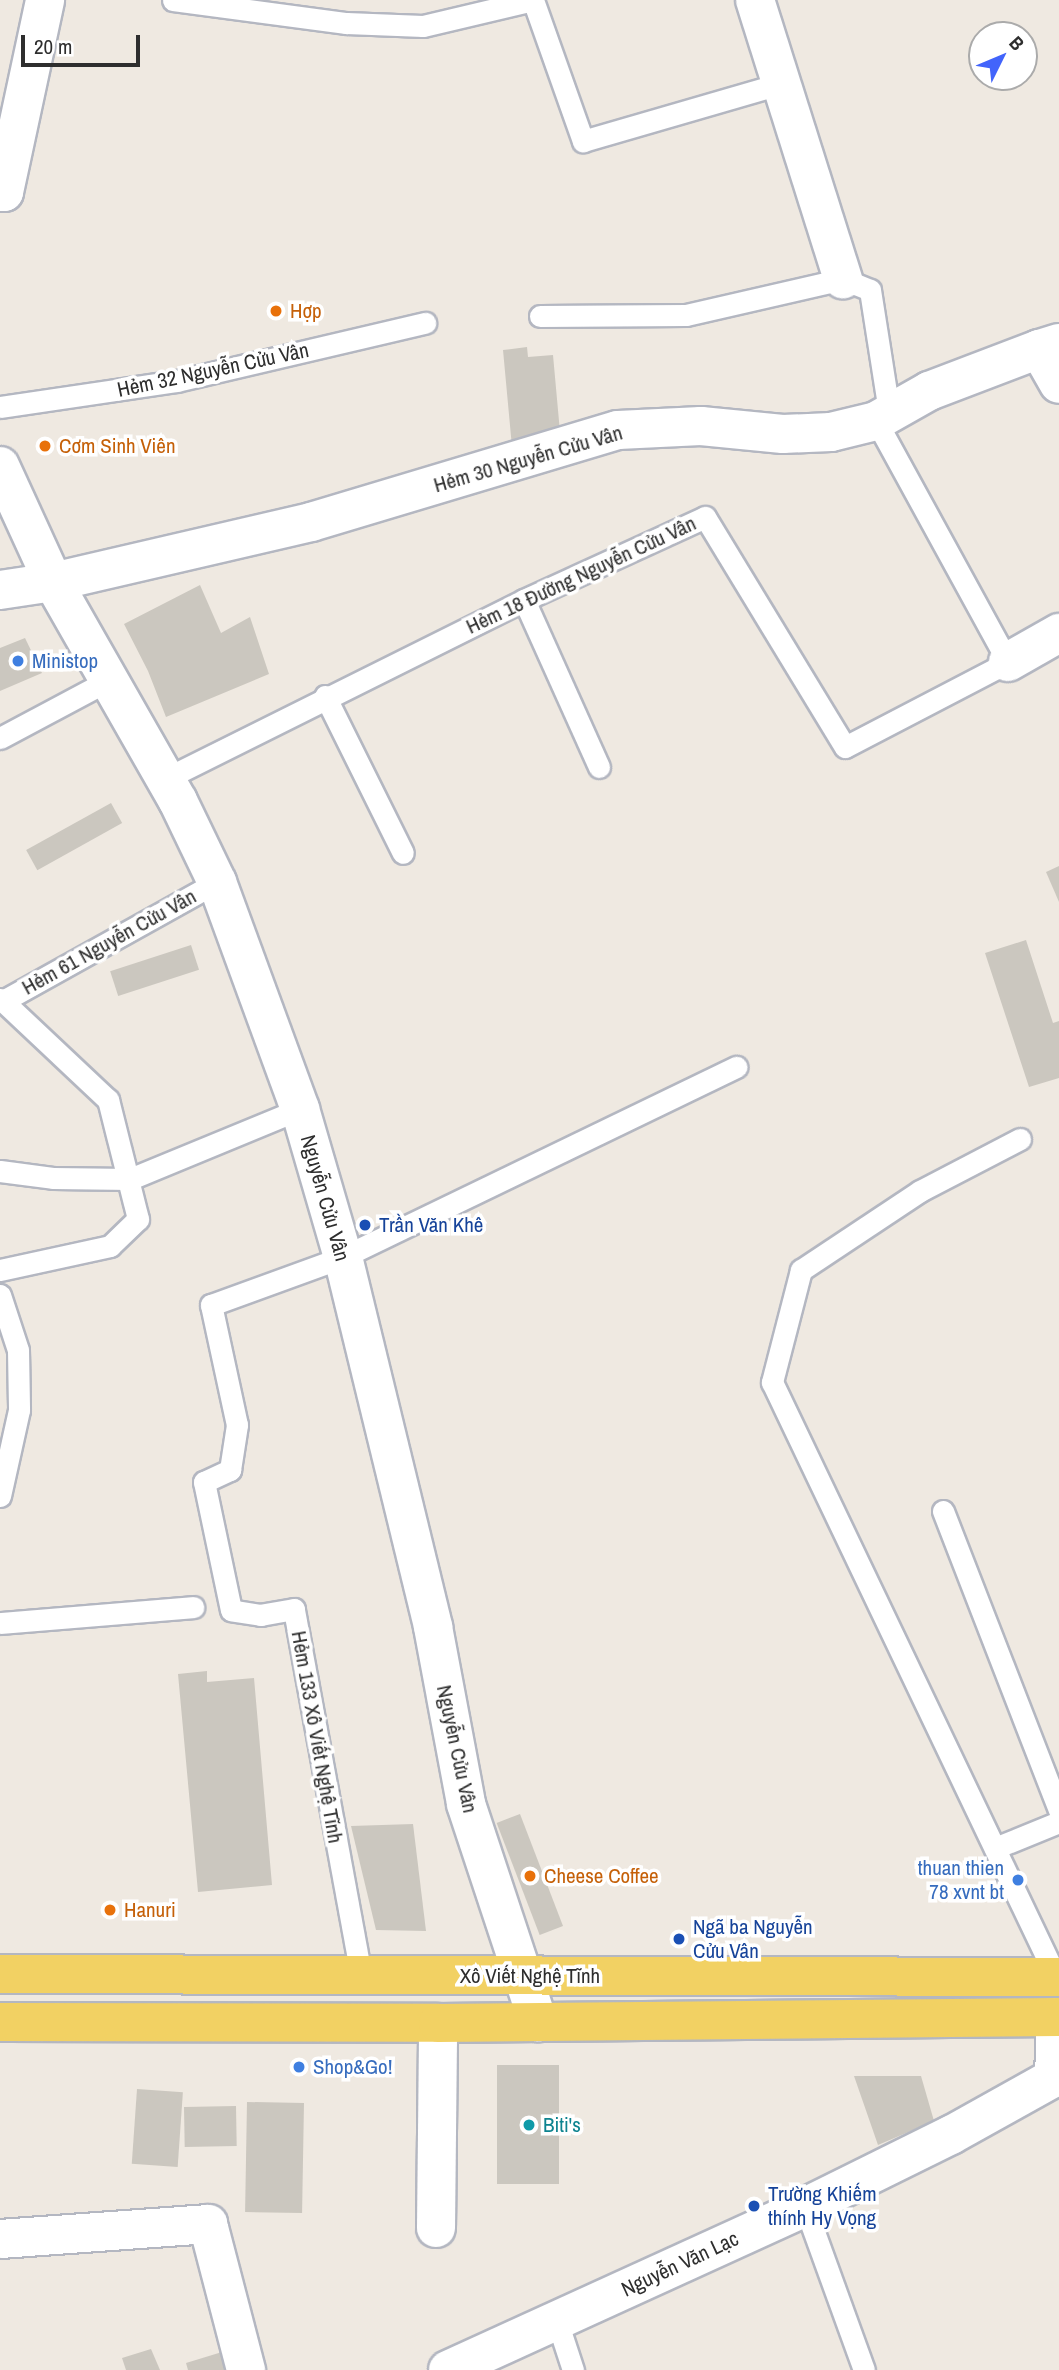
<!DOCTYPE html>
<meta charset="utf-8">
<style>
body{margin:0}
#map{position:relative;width:1059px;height:2370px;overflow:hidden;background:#efe9e1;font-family:"Archivo Narrow",sans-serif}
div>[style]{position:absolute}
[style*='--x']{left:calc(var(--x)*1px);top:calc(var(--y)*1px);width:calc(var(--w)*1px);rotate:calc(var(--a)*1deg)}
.building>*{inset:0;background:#cbc7bf;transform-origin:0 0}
.roads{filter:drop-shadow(2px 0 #b4b7c1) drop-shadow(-2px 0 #b4b7c1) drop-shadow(0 2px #b4b7c1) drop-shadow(0 -2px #b4b7c1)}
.service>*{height:21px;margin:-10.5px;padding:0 10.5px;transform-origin:10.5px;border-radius:10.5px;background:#fff}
.minor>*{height:38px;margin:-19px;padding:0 19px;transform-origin:19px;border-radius:19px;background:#fff}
.tertiary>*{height:38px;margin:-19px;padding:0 19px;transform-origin:19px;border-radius:19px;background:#fff}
.primary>*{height:38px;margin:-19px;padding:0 19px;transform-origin:19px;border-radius:19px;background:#f2d163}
.dots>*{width:19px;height:19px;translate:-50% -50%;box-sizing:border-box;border:4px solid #fff;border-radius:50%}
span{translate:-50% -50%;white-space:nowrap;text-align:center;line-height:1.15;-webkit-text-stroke:7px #fff;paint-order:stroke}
.food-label{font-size:21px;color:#c56008}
.left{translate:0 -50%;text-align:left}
.street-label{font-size:21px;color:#2e2e2e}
.shop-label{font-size:21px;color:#366cbe}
.right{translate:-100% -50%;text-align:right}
.transit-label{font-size:21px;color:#164399}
.culture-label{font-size:21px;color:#0d838f}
.north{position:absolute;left:968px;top:21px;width:70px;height:70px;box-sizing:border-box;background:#fff;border:2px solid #ababab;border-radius:50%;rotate:47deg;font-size:19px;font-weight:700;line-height:28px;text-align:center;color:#2e2e2e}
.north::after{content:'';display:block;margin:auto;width:24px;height:32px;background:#4264fb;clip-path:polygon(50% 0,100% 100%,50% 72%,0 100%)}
.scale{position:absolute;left:21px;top:35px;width:119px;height:32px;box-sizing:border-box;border:4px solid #2e2e2e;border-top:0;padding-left:9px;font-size:21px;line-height:24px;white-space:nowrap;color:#2e2e2e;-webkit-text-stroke:5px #fff;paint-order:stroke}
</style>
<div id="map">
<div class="building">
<i style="clip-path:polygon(527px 347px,528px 357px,553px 355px,561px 443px,512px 447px,503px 350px)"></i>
<i style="clip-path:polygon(200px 585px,221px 633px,250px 617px,269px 674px,166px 717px,148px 671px,124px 624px)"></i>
<i style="clip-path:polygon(25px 638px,42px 673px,0 691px,0 648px)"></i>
<i style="left:111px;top:803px;width:23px;height:97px;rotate:61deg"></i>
<i style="clip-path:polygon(1059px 866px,1059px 902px,1046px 872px)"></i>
<i style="clip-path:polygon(1026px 940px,1053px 1023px,1059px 1021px,1059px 1078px,1029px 1087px,985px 953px)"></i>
<i style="left:191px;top:945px;width:26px;height:85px;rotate:72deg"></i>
<i style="clip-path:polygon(207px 1671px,207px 1682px,254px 1678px,272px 1885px,198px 1892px,178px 1674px)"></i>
<i style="left:520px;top:1814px;width:120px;height:25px;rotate:69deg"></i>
<i style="clip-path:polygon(413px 1824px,426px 1931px,376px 1930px,351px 1826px)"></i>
<i style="left:497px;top:2065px;width:62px;height:119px"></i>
<i style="clip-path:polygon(854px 2076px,921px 2076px,934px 2121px,878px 2145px)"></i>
<i style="left:137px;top:2089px;width:46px;height:75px;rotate:4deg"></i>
<i style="left:247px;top:2102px;width:57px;height:110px;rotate:1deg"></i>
<i style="left:236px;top:2106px;width:40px;height:52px;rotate:89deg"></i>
<i style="clip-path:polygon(151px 2349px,160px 2370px,126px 2370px,122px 2358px)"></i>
<i style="clip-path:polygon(222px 2352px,228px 2370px,188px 2370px,186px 2363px)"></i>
</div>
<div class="roads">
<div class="service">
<i style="--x:173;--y:0;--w:175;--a:7.6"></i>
<i style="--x:346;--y:23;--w:77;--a:2.2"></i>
<i style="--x:423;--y:26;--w:113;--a:-13.3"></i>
<i style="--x:533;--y:0;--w:150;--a:70.5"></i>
<i style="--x:583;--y:141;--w:207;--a:-16.2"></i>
<i style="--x:540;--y:316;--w:146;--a:-0.4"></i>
<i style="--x:686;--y:315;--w:161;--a:-12.9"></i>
<i style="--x:843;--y:279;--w:29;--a:22"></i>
<i style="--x:870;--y:290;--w:122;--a:81.1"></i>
<i style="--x:0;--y:407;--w:179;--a:-8.4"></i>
<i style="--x:177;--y:381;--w:255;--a:-13.2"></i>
<i style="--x:524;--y:600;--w:183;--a:65.8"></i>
<i style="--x:325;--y:696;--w:175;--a:63.6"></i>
<i style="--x:0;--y:738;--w:123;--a:-28"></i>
<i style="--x:165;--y:779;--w:401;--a:-26.5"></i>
<i style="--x:524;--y:600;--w:199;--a:-24.6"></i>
<i style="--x:705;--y:517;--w:269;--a:58.7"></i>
<i style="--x:845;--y:747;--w:184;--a:-27.5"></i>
<i style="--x:1008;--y:662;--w:275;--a:-118.7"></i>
<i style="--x:0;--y:999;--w:4;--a:34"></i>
<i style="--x:3;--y:1001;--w:245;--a:-29.1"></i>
<i style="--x:1020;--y:1139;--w:113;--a:152.5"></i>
<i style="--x:920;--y:1191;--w:143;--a:146.4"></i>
<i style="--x:801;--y:1270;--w:116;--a:104.5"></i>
<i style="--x:772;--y:1382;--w:659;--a:64.48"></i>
<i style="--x:0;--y:1171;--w:53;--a:7.5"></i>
<i style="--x:53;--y:1178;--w:77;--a:0.7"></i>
<i style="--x:130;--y:1179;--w:184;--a:-22.4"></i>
<i style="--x:0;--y:1270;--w:113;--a:-12.3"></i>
<i style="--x:110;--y:1246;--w:39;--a:-44"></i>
<i style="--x:138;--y:1219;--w:123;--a:-104.1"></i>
<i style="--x:108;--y:1100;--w:144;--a:-136.7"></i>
<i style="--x:0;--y:1295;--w:58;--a:71.9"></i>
<i style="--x:18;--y:1350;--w:60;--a:89"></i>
<i style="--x:19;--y:1410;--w:88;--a:102.5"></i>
<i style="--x:943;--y:1511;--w:321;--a:68.8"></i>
<i style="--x:0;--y:1623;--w:194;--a:-4.7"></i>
<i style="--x:995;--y:1848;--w:69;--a:-22.1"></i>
<i style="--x:361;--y:1975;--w:372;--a:-100.4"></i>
<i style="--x:294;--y:1609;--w:34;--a:170"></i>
<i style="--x:261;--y:1615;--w:30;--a:-171"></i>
<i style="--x:231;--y:1610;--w:131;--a:-101.9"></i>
<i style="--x:204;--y:1482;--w:29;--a:-25"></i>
<i style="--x:230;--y:1470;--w:46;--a:-81.2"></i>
<i style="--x:237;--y:1425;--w:123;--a:-102.2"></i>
<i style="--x:211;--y:1305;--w:140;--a:-20"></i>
<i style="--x:343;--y:1257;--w:437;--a:-25.8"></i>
<i style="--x:805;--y:2207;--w:173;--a:70.1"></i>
<i style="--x:557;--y:2321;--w:52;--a:71.9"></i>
</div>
<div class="minor">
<i style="--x:755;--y:0;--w:293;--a:72.5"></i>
<i style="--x:0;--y:192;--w:4;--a:0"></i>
<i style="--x:4;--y:192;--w:196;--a:-77.9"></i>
<i style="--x:1059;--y:343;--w:21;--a:163"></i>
<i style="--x:1039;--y:349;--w:40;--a:60.3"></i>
<i style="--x:0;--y:466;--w:128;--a:65.4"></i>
<i style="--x:53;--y:582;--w:252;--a:60.3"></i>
<i style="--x:178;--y:801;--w:90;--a:64.3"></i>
<i style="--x:217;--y:882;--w:242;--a:69.9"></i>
<i style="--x:300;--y:1109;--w:154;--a:73.8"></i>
<i style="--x:343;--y:1257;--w:381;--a:76.3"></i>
<i style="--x:433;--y:1627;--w:180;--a:79.4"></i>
<i style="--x:466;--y:1804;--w:230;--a:71.7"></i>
<i style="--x:0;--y:590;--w:54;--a:-8.6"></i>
<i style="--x:53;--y:582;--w:265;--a:-13.1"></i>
<i style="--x:311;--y:522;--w:320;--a:-16.7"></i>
<i style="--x:618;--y:430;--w:83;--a:-2.8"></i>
<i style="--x:701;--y:426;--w:82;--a:5.6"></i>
<i style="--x:783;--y:434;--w:48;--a:-2.4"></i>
<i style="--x:831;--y:432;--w:46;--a:-13.7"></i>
<i style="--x:876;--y:421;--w:61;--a:-29.5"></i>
<i style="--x:929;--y:391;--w:118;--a:-20.9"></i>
<i style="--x:1008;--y:662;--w:59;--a:-29.6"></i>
<i style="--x:436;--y:2228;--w:205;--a:-89.4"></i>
<i style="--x:0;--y:2239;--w:209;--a:-4.1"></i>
<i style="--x:208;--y:2224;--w:151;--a:75.4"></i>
</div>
<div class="tertiary">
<i style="--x:1054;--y:2078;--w:61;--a:-88.1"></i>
<i style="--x:448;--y:2370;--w:392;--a:-24.5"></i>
<i style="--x:805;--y:2207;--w:163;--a:-26.3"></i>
<i style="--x:951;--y:2135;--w:124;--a:-29.1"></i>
</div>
<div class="primary">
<i style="--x:0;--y:1974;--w:1059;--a:0.16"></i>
<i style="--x:0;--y:2022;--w:438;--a:0.1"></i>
<i style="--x:438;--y:2023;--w:621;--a:-0.55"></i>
</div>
</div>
<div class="dots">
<i style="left:276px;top:311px;background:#e8710a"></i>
<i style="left:45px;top:446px;background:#e8710a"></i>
<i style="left:18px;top:661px;background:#3f7fe0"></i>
<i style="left:365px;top:1225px;background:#1a4fb4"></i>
<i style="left:530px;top:1876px;background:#e8710a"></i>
<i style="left:1018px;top:1880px;background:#3f7fe0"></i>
<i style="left:110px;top:1910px;background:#e8710a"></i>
<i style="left:679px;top:1939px;background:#1a4fb4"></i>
<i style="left:299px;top:2067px;background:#3f7fe0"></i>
<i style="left:529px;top:2125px;background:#0f9aa8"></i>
<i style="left:754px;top:2206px;background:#1a4fb4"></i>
</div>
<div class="food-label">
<span class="left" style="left:290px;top:311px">Hợp</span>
<span class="left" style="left:59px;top:446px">Cơm Sinh Viên</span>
<span class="left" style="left:544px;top:1876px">Cheese Coffee</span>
<span class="left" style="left:124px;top:1910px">Hanuri</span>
</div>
<div class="street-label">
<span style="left:213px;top:370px;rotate:-12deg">Hẻm 32 Nguyễn Cửu Vân</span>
<span style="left:528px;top:459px;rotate:-16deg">Hẻm 30 Nguyễn Cửu Vân</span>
<span style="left:581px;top:575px;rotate:-25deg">Hẻm 18 Đường Nguyễn Cửu Vân</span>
<span style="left:109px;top:942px;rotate:-29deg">Hẻm 61 Nguyễn Cửu Vân</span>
<span style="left:325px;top:1198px;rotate:74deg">Nguyễn Cửu Vân</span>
<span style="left:317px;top:1737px;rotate:80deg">Hẻm 133 Xô Viết Nghệ Tĩnh</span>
<span style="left:457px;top:1749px;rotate:78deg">Nguyễn Cửu Vân</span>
<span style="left:530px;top:1976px">Xô Viết Nghệ Tĩnh</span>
<span style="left:680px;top:2264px;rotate:-25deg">Nguyễn Văn Lạc</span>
</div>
<div class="shop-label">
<span class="left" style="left:32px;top:661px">Ministop</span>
<span class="right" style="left:1004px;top:1880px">thuan thien<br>78 xvnt bt</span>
<span class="left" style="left:313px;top:2067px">Shop&amp;Go!</span>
</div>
<div class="transit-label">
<span class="left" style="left:379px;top:1225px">Trần Văn Khê</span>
<span class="left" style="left:693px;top:1939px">Ngã ba Nguyễn<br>Cửu Vân</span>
<span class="left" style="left:768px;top:2206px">Trường Khiếm<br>thính Hy Vọng</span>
</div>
<div class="culture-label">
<span class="left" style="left:543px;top:2125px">Biti's</span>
</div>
<div class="north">B</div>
<div class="scale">20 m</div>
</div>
